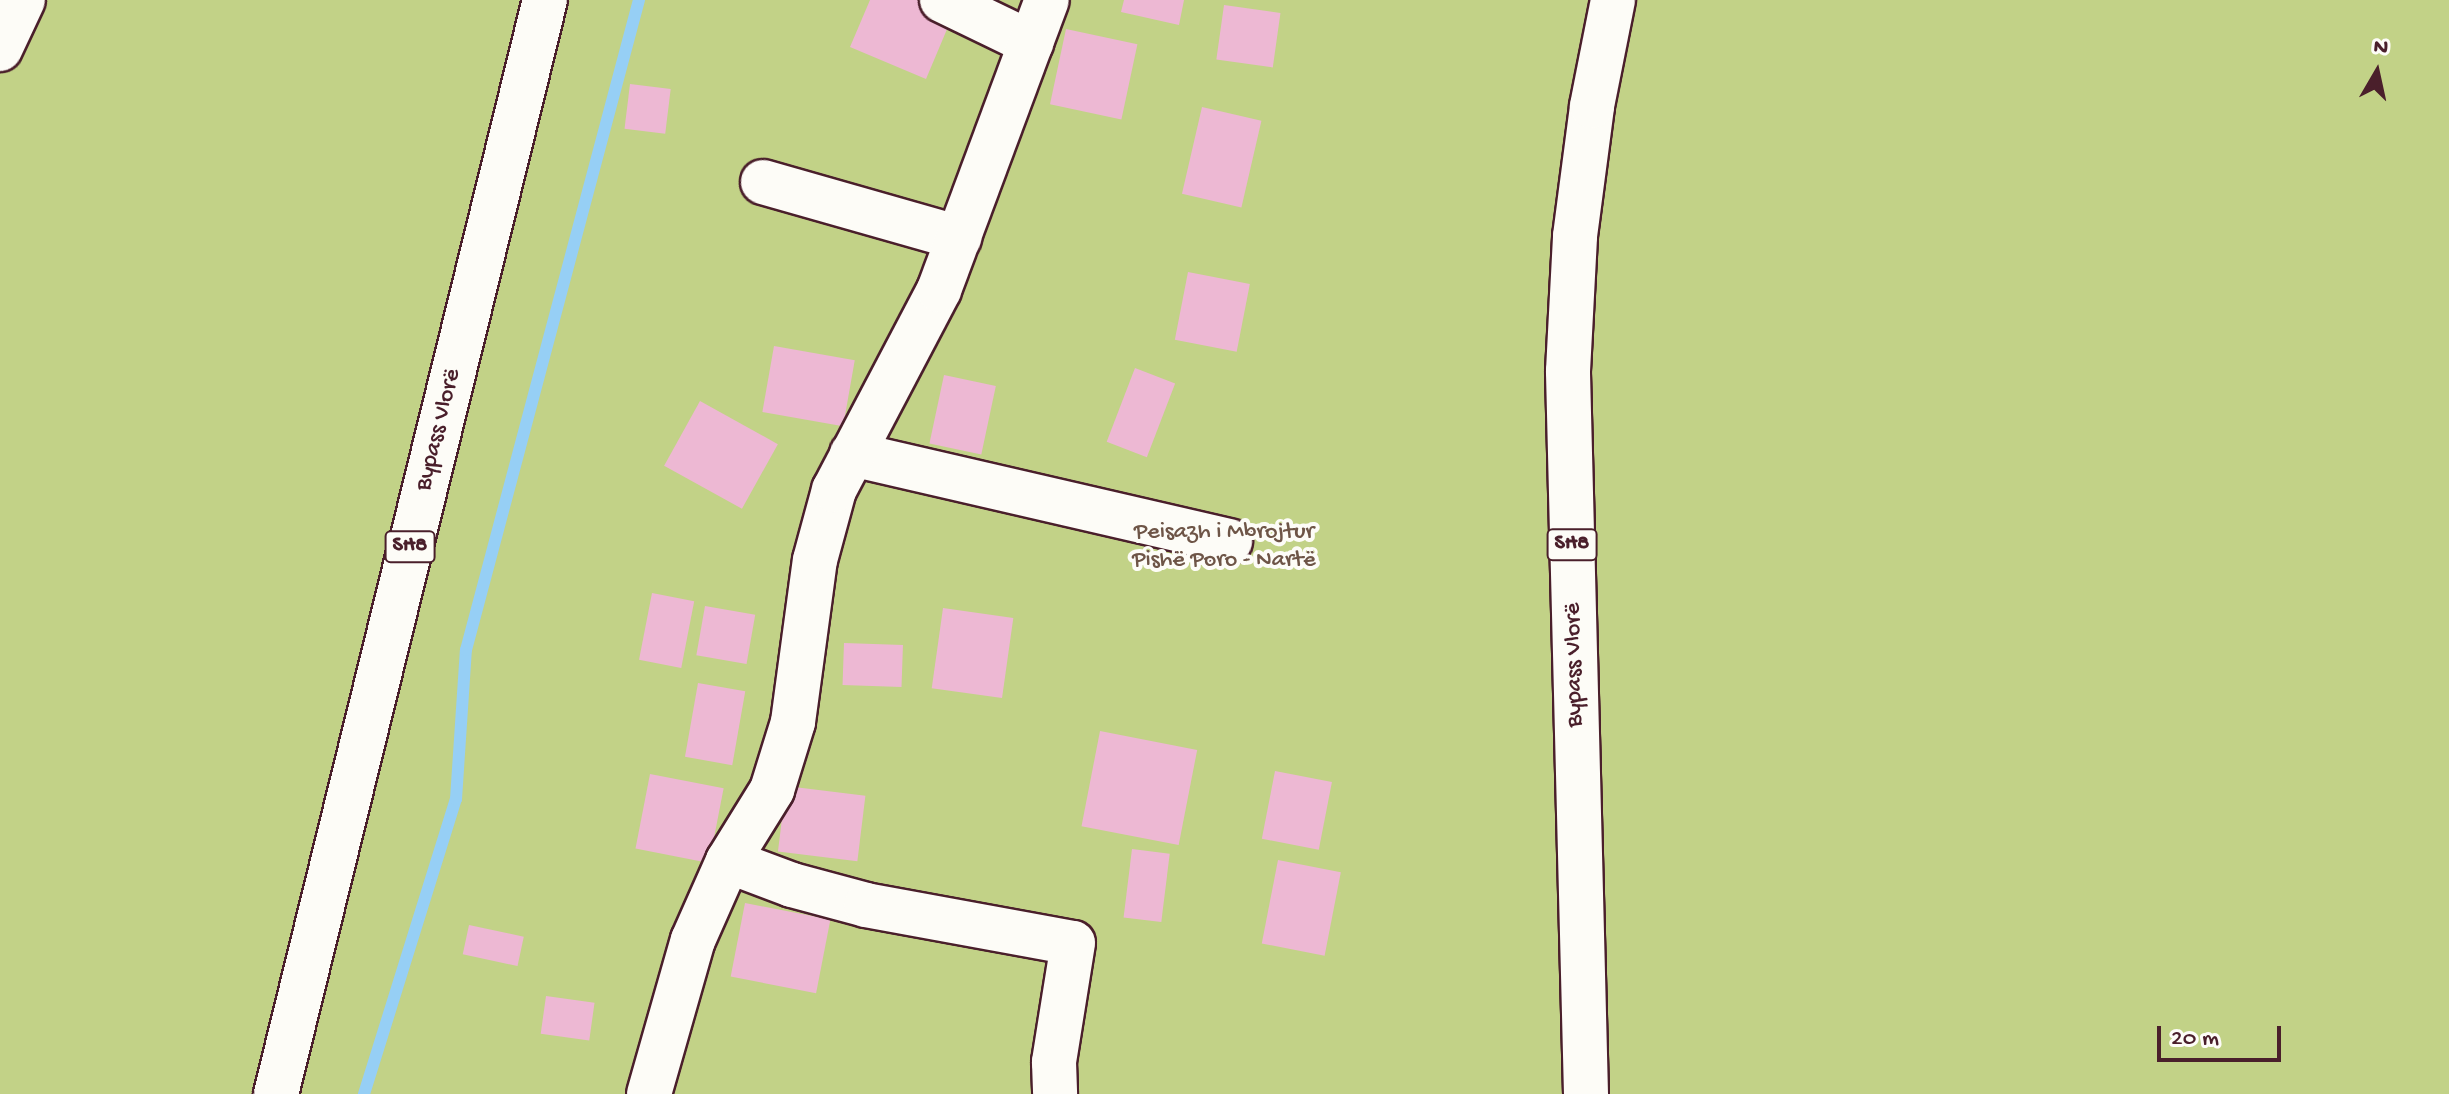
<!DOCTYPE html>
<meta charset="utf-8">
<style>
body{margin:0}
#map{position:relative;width:2449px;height:1094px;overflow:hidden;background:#faeef0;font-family:"Gochi Hand",sans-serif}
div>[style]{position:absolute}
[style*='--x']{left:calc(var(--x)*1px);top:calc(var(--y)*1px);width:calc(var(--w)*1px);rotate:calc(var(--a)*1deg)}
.green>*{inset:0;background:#c2d287;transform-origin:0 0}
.stream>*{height:12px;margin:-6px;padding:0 6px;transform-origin:6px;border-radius:6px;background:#96cff5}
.building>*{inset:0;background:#edb8d3;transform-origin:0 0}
.roads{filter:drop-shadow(2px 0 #4a1f2b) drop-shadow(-2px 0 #4a1f2b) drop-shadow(0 2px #4a1f2b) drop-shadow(0 -2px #4a1f2b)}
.street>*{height:44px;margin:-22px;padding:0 22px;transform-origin:22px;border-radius:22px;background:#fdfcf7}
.primary>*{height:44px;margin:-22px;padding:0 22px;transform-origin:22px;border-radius:22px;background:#fdfcf7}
span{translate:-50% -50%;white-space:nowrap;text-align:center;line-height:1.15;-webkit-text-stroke:8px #fdfcf7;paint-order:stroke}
.shield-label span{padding:2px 6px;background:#fdfcf7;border:2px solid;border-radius:6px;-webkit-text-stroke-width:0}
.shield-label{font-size:22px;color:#4a1f2b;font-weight:700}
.street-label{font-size:24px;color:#4a1f2b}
.park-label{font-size:24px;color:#6e5547}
.north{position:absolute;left:2337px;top:32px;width:80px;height:80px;-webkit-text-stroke:6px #fdfcf7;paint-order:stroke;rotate:9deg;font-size:22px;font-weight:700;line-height:32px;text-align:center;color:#4a1f2b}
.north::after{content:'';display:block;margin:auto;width:28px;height:36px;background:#4a1f2b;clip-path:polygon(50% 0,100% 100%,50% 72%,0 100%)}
.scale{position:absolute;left:2157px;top:1026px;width:124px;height:36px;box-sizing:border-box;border:4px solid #4a1f2b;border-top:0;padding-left:10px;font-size:24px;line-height:28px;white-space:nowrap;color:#4a1f2b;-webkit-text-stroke:6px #fdfcf7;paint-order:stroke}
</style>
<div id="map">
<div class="green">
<i style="left:0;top:0;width:2449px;height:1094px"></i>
</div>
<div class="stream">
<i style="--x:364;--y:1094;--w:309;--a:-72.7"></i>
<i style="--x:456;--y:799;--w:149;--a:-86.2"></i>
<i style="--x:466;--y:650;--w:673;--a:-75.1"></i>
</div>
<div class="building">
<i style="clip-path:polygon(870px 0,917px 0,953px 15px,926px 79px,850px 47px)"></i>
<i style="clip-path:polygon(1124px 0,1184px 0,1179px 25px,1121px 12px)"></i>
<i style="left:1224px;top:5px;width:57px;height:55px;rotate:8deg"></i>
<i style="left:1066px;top:29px;width:73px;height:77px;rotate:12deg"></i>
<i style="left:630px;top:84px;width:41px;height:45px;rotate:7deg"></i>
<i style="left:1202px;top:107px;width:61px;height:89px;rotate:13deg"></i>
<i style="left:1188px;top:272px;width:63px;height:69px;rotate:11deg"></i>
<i style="left:774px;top:346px;width:82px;height:67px;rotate:10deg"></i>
<i style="left:1135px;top:368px;width:43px;height:79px;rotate:21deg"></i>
<i style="left:944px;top:375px;width:53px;height:70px;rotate:12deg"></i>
<i style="left:700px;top:401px;width:89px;height:74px;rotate:29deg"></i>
<i style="left:652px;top:593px;width:43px;height:68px;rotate:11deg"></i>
<i style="left:705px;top:606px;width:51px;height:50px;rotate:10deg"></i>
<i style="left:943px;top:608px;width:71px;height:81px;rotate:8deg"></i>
<i style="left:844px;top:643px;width:59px;height:42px;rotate:2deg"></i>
<i style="left:698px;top:683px;width:48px;height:75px;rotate:10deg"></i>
<i style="left:1100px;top:731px;width:99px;height:97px;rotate:11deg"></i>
<i style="left:1275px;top:771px;width:58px;height:69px;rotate:11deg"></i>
<i style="left:650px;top:774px;width:75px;height:76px;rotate:11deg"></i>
<i style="left:786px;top:786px;width:80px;height:66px;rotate:7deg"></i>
<i style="left:1132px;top:849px;width:38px;height:69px;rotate:7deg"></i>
<i style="left:1278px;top:860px;width:64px;height:85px;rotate:11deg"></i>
<i style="left:745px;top:903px;width:87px;height:75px;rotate:11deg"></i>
<i style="left:469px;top:925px;width:56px;height:30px;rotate:12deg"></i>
<i style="left:546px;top:996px;width:49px;height:38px;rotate:8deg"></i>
</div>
<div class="roads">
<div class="street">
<i style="--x:942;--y:0;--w:99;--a:25.8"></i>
<i style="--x:0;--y:49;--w:54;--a:-64.9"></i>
<i style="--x:763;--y:182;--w:204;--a:15.9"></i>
<i style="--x:852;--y:454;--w:388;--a:13"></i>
<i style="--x:728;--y:861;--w:68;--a:20.6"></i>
<i style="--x:792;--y:885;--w:77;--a:15.1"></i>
<i style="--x:866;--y:905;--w:210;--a:10.4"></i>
<i style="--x:1073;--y:943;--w:121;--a:99.1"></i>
<i style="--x:1054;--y:1062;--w:32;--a:88"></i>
<i style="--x:649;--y:1094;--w:160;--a:-74.1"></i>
<i style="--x:693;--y:940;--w:86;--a:-66.1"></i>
<i style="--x:728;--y:861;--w:84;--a:-58.2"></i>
<i style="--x:772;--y:790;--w:71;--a:-72.8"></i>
<i style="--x:793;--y:722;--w:163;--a:-82.3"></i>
<i style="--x:815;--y:560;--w:73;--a:-74.8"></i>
<i style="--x:834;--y:490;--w:226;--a:-62.3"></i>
<i style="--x:939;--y:290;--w:309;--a:-69.6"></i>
</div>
<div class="primary">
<i style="--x:276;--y:1094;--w:1127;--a:-76.19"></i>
<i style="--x:1586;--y:1094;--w:723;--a:-91.43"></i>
<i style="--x:1568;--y:371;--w:135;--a:-87"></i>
<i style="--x:1575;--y:236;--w:131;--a:-82.5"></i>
<i style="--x:1592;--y:106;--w:108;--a:-78.8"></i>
</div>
</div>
<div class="shield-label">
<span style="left:1572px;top:545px">SH8</span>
<span style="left:410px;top:547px">SH8</span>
</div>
<div class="street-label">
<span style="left:439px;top:430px;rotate:-76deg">Bypass Vlorë</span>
<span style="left:1575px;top:665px;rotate:-91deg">Bypass Vlorë</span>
</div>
<div class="park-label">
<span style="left:1224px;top:547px">Peisazh i Mbrojtur<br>Pishë Poro - Nartë</span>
</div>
<div class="north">N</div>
<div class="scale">20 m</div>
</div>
